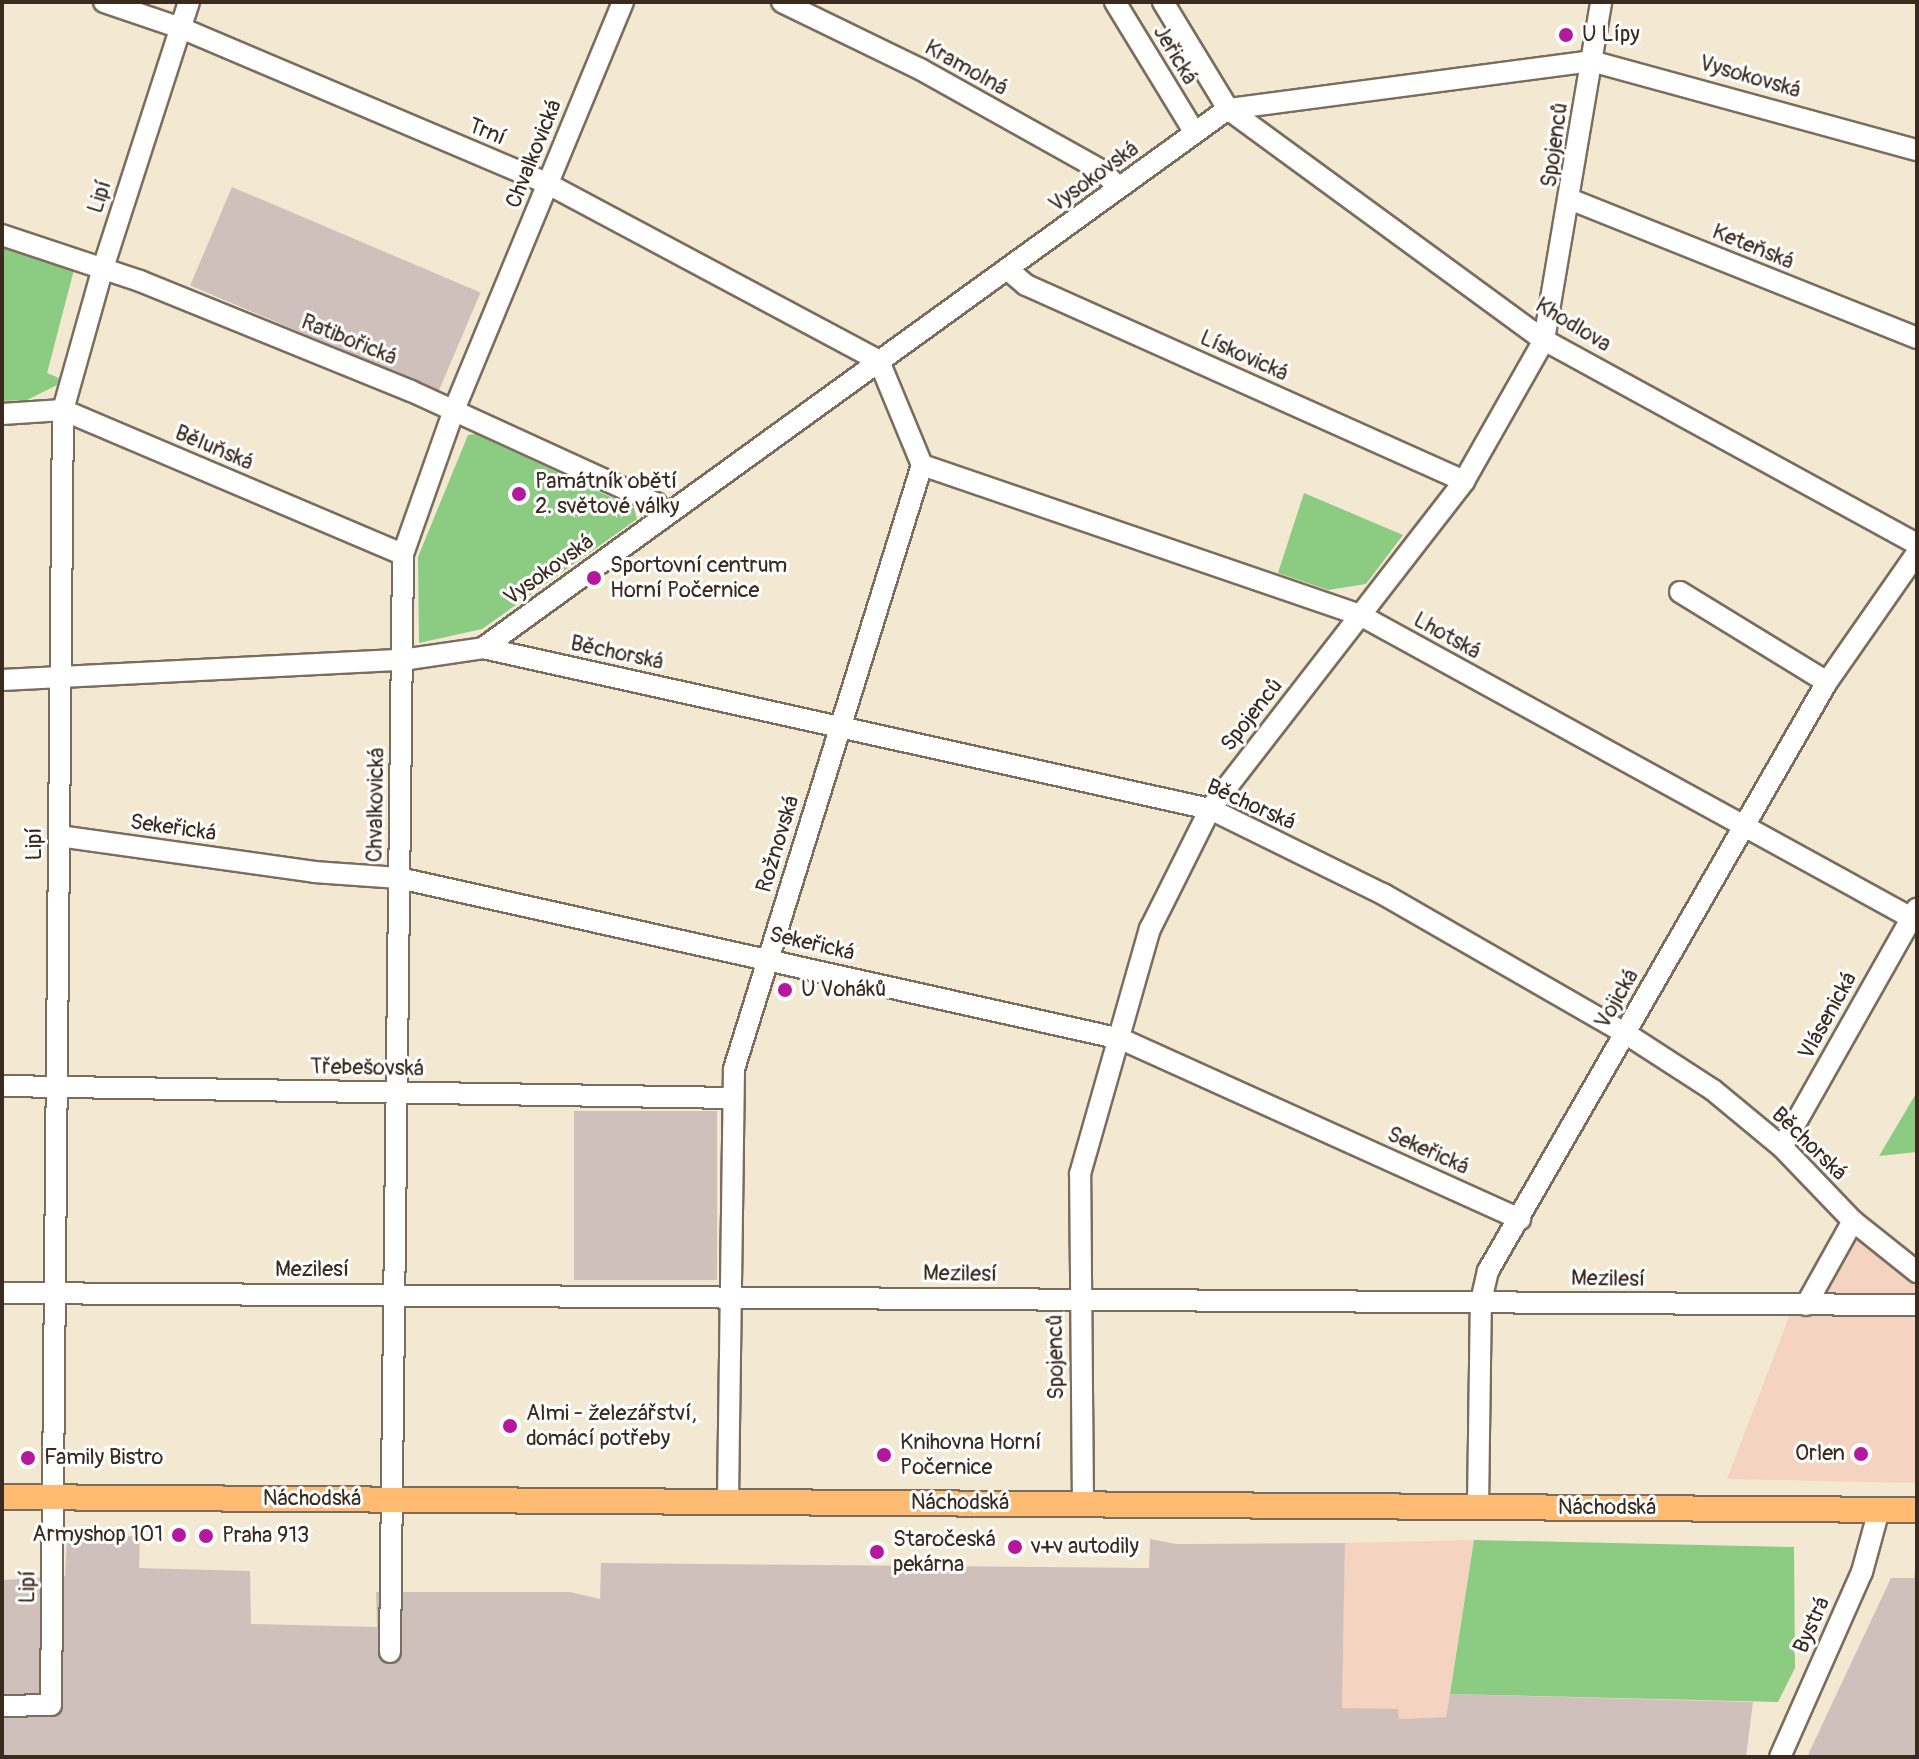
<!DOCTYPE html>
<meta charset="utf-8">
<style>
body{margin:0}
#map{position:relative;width:1919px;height:1759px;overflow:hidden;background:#f3e9d3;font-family:Pangolin,sans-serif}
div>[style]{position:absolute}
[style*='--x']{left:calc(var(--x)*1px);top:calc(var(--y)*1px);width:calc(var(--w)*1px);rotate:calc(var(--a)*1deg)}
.built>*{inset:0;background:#f4d3c0}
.industrial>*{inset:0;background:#d0c0bc;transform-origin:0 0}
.green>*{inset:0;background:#8ccb82}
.roads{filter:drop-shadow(2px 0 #7b6d5d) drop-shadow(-2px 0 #7b6d5d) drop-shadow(0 2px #7b6d5d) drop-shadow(0 -2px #7b6d5d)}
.minor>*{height:20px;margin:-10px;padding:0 10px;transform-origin:10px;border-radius:10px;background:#fff}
.major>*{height:24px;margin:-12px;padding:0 12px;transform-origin:12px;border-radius:12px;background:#ffbb71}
.dots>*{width:22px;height:22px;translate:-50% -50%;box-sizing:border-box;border:4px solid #fff;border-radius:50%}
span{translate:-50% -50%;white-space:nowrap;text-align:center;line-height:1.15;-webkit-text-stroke:6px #fff;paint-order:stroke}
.poi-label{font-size:22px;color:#3b2a1e}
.left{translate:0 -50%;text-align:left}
.right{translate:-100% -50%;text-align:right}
.street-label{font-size:22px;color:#3b2a1e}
.frame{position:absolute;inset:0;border:4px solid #3b2a1e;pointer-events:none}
</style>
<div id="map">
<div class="built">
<i style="clip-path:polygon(1837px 1224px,1917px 1284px,1917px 1483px,1727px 1479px,1789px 1317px)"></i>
<i style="clip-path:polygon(1474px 1540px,1446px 1717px,1398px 1719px,1398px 1710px,1342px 1708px,1345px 1543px)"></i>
</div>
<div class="industrial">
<i style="left:232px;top:187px;width:270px;height:107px;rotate:23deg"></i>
<i style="left:574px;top:1111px;width:143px;height:169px"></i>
<i style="clip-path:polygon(140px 1536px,139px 1568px,250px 1571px,251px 1624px,377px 1627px,376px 1592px,570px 1592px,600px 1599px,601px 1563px,1149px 1568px,1150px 1539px,1176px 1544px,1345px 1543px,1342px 1708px,1398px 1709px,1399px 1719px,1446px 1717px,1450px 1694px,1753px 1702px,1746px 1757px,2px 1757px,2px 1580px,65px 1576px,67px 1538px)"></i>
<i style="clip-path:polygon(1917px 1547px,1917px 1757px,1807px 1757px,1891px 1578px,1914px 1578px)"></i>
</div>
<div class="green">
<i style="clip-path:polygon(2px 241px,74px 270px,47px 373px,59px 378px,57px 385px,27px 400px,2px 401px)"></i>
<i style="clip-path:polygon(476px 434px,634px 508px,637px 519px,482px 629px,419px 643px,418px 557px,468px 435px)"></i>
<i style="clip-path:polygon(1304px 493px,1403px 535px,1366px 584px,1328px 590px,1278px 573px)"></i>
<i style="clip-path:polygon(1917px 1092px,1917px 1152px,1879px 1156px)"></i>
<i style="clip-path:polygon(1474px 1540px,1794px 1547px,1795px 1668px,1778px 1702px,1450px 1694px)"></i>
</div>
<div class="roads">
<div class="minor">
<i style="--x:104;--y:2;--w:81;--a:18.7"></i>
<i style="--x:181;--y:28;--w:399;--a:23"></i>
<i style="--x:548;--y:184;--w:375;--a:28.1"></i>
<i style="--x:879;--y:361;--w:113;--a:67.5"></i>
<i style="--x:922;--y:465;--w:633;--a:107.29"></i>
<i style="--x:734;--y:1069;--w:433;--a:90.8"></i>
<i style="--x:782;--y:2;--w:153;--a:25.9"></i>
<i style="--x:920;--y:69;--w:207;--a:29.2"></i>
<i style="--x:1101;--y:170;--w:25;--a:45"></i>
<i style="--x:1115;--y:2;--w:153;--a:58.6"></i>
<i style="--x:1163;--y:2;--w:125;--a:58.7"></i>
<i style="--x:1228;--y:109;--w:391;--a:36.2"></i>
<i style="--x:1544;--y:340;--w:425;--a:28.7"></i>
<i style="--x:1572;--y:200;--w:372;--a:21.8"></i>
<i style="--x:2;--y:235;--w:145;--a:18.4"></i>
<i style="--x:140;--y:281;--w:292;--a:22.1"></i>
<i style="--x:411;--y:391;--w:269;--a:24.6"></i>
<i style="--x:656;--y:503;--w:15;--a:58"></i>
<i style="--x:1007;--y:269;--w:25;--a:40"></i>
<i style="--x:1026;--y:285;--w:480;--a:24.1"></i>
<i style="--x:2;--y:414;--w:61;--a:-3.8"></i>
<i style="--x:63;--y:410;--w:369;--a:23"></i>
<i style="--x:922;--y:465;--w:463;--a:18.9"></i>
<i style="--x:1360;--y:615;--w:636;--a:28.78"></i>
<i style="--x:1680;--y:592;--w:172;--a:31.5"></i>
<i style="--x:483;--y:648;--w:745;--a:12.49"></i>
<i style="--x:1210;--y:809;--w:193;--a:26.2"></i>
<i style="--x:1383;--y:894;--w:279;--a:29.9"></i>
<i style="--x:1625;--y:1033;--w:105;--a:32.9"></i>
<i style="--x:1713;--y:1090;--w:89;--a:39.6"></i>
<i style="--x:1782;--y:1147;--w:103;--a:46.2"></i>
<i style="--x:1853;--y:1221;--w:82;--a:38.6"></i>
<i style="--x:2;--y:680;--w:400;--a:-2.9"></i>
<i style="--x:402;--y:660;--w:82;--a:-8.4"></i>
<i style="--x:483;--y:648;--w:920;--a:-35.89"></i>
<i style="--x:1228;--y:109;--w:366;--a:-7.5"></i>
<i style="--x:1591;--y:61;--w:338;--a:15.3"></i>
<i style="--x:59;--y:836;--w:258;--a:8"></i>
<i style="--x:314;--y:872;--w:85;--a:4"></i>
<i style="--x:399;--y:878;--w:740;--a:12.57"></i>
<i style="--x:1121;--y:1039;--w:438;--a:24.3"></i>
<i style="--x:2;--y:1086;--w:729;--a:0.94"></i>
<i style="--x:1782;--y:1147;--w:274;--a:-60.5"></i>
<i style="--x:2;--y:1293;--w:1915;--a:0.36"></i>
<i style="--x:1806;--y:1305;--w:96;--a:-60.8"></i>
<i style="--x:1083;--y:1504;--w:330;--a:-90.5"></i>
<i style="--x:1080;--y:1174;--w:255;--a:-74.1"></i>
<i style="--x:1150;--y:929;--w:134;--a:-63.4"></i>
<i style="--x:1210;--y:809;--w:415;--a:-52.2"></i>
<i style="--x:1464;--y:481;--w:162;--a:-60.4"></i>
<i style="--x:1544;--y:340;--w:343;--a:-80.4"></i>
<i style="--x:1478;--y:1507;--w:206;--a:-89.2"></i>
<i style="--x:1481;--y:1301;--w:31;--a:-77"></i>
<i style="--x:1488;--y:1271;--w:680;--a:-60.08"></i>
<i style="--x:1827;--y:682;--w:157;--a:-55.1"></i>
<i style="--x:390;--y:1652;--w:1098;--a:-89.32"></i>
<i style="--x:403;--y:554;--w:153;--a:-70.5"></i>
<i style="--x:454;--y:410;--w:442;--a:-67.5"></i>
<i style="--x:2;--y:1706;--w:49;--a:-1.2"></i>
<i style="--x:51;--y:1705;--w:1295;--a:-89.47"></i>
<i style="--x:63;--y:410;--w:148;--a:-74.3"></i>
<i style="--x:103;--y:268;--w:280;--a:-72.1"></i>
<i style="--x:1780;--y:1757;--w:202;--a:-66.1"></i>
<i style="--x:1862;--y:1572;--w:64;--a:-74.7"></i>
</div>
<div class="major">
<i style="--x:2;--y:1497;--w:1915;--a:0.39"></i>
</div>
</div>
<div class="dots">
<i style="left:1566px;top:35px;background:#b5179e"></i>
<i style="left:519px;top:494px;background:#b5179e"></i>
<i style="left:594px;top:578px;background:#b5179e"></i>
<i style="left:785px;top:990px;background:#b5179e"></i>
<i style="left:510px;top:1426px;background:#b5179e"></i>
<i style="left:1861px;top:1454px;background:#b5179e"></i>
<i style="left:884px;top:1455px;background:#b5179e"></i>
<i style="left:28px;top:1458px;background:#b5179e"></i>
<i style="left:179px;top:1535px;background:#b5179e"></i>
<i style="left:206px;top:1536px;background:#b5179e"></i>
<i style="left:1015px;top:1547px;background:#b5179e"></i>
<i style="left:877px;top:1552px;background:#b5179e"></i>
</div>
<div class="poi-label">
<span class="left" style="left:1582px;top:35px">U Lípy</span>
<span class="left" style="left:535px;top:494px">Památník obětí<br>2. světové války</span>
<span class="left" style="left:610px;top:578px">Sportovní centrum<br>Horní Počernice</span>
<span class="left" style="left:801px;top:990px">U Voháků</span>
<span class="left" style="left:526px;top:1426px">Almi - železářství,<br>domácí potřeby</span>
<span class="left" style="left:900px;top:1455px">Knihovna Horní<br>Počernice</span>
<span class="right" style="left:1845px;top:1454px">Orlen</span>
<span class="left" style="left:44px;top:1458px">Family Bistro</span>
<span class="right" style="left:163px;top:1535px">Armyshop 101</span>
<span class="left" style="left:222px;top:1536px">Praha 913</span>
<span class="left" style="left:893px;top:1552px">Staročeská<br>pekárna</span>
<span class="left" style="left:1031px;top:1547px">v+v autodily</span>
</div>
<div class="street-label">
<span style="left:1175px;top:55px;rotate:59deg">Jeřická</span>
<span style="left:966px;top:68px;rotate:29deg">Kramolná</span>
<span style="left:1750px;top:77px;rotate:16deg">Vysokovská</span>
<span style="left:487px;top:132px;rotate:23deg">Trní</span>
<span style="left:1555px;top:145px;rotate:-82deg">Spojenců</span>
<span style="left:534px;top:154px;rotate:-68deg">Chvalkovická</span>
<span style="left:1094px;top:177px;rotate:-36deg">Vysokovská</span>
<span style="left:100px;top:197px;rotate:-72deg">Lipí</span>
<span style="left:1753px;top:247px;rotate:22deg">Keteňská</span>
<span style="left:1573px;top:325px;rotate:31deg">Khodlova</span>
<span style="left:349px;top:340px;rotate:22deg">Ratibořická</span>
<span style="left:1244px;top:356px;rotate:24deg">Lískovická</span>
<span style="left:214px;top:448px;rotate:23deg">Běluňská</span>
<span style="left:549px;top:570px;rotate:-36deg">Vysokovská</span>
<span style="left:1447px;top:636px;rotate:29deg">Lhotská</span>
<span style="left:617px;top:653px;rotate:12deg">Běchorská</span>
<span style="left:1252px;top:715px;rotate:-52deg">Spojenců</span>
<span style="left:376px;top:805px;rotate:-89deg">Chvalkovická</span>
<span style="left:1251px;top:805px;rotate:24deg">Běchorská</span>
<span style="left:173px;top:828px;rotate:8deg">Sekeřická</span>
<span style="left:35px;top:844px;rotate:-90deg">Lipí</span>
<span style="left:778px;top:844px;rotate:-73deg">Rožnovská</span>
<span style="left:812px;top:944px;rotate:13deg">Sekeřická</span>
<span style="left:1617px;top:999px;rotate:-60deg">Vojická</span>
<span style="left:1828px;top:1016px;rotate:-61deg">Vlásenická</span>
<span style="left:367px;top:1068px;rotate:1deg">Třebešovská</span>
<span style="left:1809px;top:1144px;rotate:44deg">Běchorská</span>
<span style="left:1428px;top:1151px;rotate:24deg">Sekeřická</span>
<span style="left:312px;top:1270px">Mezilesí</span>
<span style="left:960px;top:1274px;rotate:1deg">Mezilesí</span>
<span style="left:1608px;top:1279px;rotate:1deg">Mezilesí</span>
<span style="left:1056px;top:1357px;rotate:-91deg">Spojenců</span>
<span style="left:312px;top:1499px">Náchodská</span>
<span style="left:960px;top:1503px">Náchodská</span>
<span style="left:1607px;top:1508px">Náchodská</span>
<span style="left:28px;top:1587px;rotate:-89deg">Lipí</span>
<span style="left:1812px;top:1625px;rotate:-66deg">Bystrá</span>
</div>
<div class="frame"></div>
</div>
